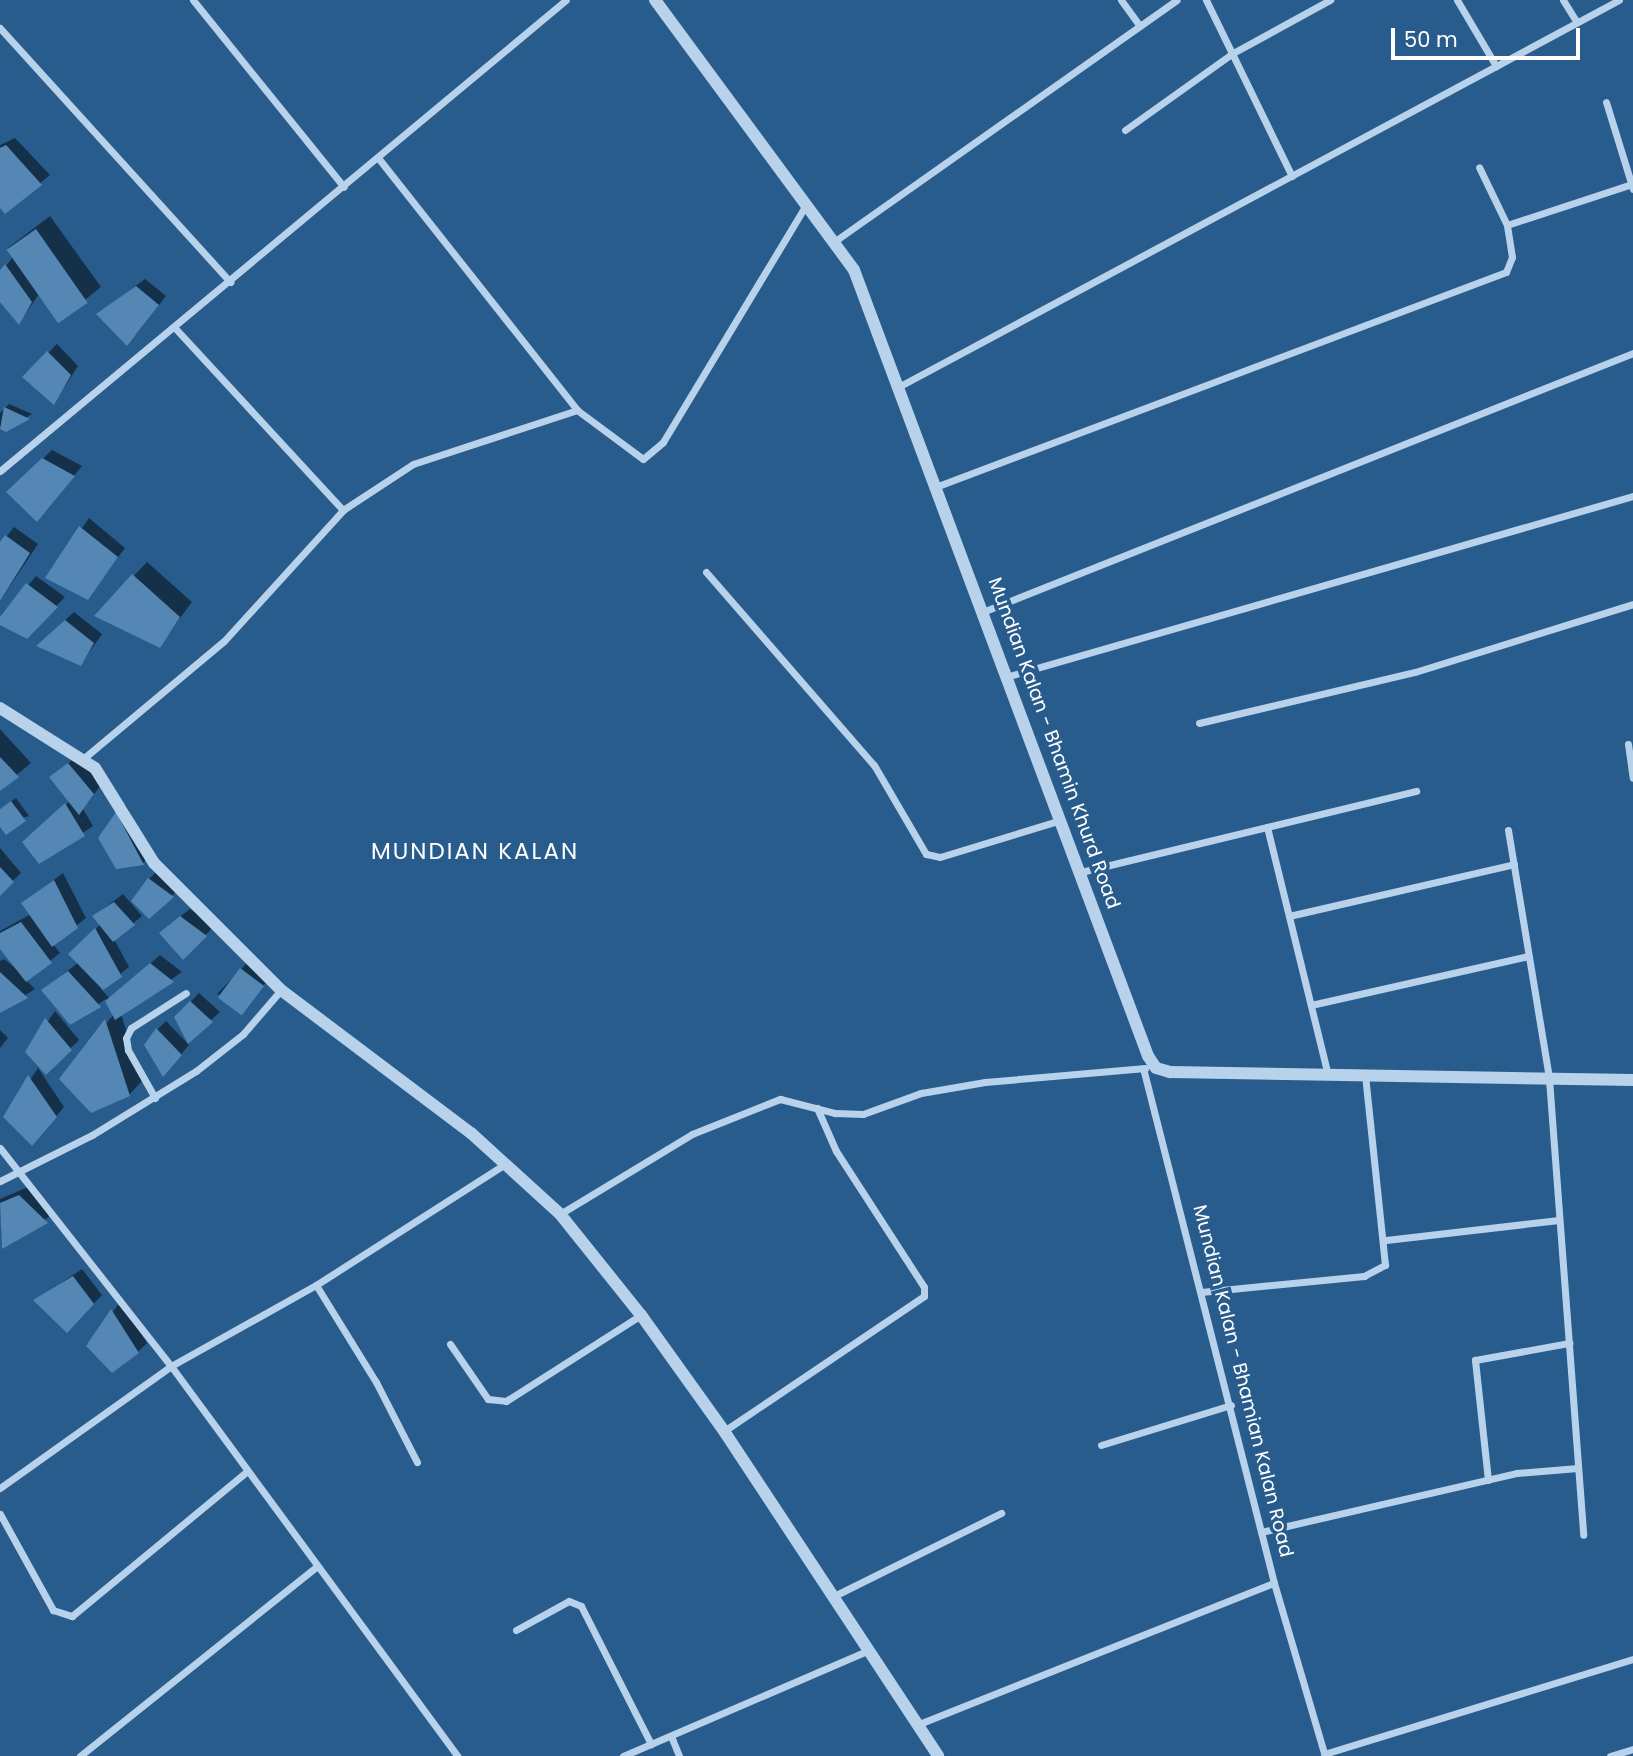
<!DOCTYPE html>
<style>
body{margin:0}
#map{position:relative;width:1633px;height:1756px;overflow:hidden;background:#285c8c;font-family:Poppins,sans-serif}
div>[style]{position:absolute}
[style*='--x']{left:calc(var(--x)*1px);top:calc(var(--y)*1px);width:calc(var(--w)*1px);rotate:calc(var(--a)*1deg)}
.shadow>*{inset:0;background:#0007}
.building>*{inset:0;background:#5487b4;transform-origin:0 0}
.minor>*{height:7px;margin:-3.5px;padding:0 3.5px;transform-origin:3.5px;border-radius:3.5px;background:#b7d2ea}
.tertiary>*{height:12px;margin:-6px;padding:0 6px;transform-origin:6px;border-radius:6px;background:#b7d2ea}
span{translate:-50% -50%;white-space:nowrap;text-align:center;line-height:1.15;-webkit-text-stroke:7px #285c8c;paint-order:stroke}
.street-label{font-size:19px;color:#fff}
.quarter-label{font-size:23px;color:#fff;letter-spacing:2px}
.scale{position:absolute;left:1391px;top:28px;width:189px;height:32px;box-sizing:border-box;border:4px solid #fff;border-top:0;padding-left:9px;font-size:21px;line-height:24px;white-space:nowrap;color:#fff;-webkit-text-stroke:5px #285c8c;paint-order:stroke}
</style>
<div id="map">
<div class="shadow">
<i style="clip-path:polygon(15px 138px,50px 175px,5px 212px,0 205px,0 145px)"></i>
<i style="clip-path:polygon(50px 216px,101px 287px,62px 318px,41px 291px,19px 323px,0 299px,0 273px,14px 256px,8px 248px)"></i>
<i style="clip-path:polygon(145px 279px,166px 296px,136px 335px,98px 314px)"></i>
<i style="clip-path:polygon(57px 344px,78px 366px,54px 403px,25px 377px)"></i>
<i style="clip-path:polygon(9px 404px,32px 414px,6px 430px,0 427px,0 413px)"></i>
<i style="clip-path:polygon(52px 450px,82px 466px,46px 511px,8px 492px)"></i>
<i style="clip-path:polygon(89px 518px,125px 548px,87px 598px,47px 578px)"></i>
<i style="clip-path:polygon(14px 527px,38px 544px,0 601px,0 545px)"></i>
<i style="clip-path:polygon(147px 562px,192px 602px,159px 646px,97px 615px)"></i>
<i style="clip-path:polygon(36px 576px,65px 597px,26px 637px,0 619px)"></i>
<i style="clip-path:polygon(74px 612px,102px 634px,81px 664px,47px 637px)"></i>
<i style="clip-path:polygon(0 729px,31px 763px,0 789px)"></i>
<i style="clip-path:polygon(77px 756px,101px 785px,83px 809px,93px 826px,39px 862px,33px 834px,70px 801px,51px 777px)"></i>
<i style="clip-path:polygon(16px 798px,29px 816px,0 824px,0 809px)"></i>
<i style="clip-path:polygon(126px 805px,151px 854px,143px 863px,117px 867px,118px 813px)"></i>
<i style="clip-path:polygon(0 848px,21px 873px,0 893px)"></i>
<i style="clip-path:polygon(158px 870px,181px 887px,150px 917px,149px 879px)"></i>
<i style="clip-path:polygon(63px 873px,86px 918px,53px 944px,60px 953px,26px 980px,35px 989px,0 1011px,0 961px,4px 959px,20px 972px,0 946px,0 931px,31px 914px,23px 903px)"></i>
<i style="clip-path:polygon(123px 894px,142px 916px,114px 939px,129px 967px,101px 989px,110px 999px,160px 955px,182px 972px,121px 1014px,142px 1081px,129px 1095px,62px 1079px,114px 1014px,106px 999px,70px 1023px,43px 990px,79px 962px,70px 954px,101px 924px,94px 916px)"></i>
<i style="clip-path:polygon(190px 909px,214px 926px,184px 958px,169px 925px)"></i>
<i style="clip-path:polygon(250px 960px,271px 977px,246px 1004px,217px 994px)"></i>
<i style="clip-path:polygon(199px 993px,220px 1012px,188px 1041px,176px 1017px)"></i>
<i style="clip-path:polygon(55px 1011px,79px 1040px,46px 1072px,27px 1052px)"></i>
<i style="clip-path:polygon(166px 1021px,189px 1045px,171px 1066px,157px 1030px)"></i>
<i style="clip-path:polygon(0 1030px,8px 1038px,0 1048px)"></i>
<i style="clip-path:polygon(38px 1068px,64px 1107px,40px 1135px,5px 1116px)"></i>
<i style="clip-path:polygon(28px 1187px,55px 1213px,2px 1246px,0 1199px)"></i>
<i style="clip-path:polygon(82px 1269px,102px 1295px,67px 1331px,35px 1300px)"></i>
<i style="clip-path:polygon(120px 1302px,147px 1343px,138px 1352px,88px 1346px)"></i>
</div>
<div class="building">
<i style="clip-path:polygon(6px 145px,42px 185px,5px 214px,0 208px,0 148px)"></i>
<i style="left:36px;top:229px;width:90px;height:36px;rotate:55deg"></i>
<i style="clip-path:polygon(5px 264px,32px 302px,19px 325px,0 302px,0 270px)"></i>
<i style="clip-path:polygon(136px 286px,159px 305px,127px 346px,96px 314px)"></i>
<i style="clip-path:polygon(47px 351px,71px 375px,54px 405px,22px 377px)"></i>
<i style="clip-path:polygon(4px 407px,30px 419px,6px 432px,0 429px)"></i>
<i style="clip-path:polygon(42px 458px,75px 476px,37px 522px,6px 492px)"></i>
<i style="clip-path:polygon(79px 526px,118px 557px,88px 600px,45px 578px)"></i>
<i style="clip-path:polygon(5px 535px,30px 553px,0 601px,0 542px)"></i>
<i style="clip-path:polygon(132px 574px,180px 617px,160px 648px,94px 616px)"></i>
<i style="clip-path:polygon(26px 583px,58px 607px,27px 639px,0 625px,0 617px)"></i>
<i style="clip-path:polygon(65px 620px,94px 643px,81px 666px,36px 646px)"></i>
<i style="clip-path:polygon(0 757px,19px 777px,0 791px)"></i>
<i style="clip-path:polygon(68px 763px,94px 794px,79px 815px,49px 777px)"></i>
<i style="clip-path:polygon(11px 801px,26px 821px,6px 835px,0 827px,0 809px)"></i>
<i style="clip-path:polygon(65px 803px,85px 836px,39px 864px,22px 842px)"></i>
<i style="clip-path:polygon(116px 812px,144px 865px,116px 869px,98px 838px)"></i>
<i style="clip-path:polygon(0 867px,14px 882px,0 896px)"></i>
<i style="clip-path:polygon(148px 878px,174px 897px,149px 919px,131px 901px)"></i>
<i style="clip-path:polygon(54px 880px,78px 928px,52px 947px,21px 903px)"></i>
<i style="clip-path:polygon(114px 902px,135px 925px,113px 942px,92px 916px)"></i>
<i style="clip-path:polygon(180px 916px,207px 936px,183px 960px,159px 933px)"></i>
<i style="clip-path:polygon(21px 922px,52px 963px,26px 982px,0 949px,0 933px)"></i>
<i style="clip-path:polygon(95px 928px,122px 977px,103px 990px,68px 954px)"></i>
<i style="clip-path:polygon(150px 963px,174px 982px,115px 1020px,105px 1001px)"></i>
<i style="left:240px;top:968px;width:30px;height:37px;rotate:37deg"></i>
<i style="clip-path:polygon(68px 971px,101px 1007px,70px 1025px,41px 990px)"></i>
<i style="clip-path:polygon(0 972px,28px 998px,0 1013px)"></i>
<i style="clip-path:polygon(190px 1001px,213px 1022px,188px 1044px,174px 1017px)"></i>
<i style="clip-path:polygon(45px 1018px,72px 1050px,46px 1075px,25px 1052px)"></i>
<i style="clip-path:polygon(105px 1019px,130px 1096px,91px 1113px,59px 1079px)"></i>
<i style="clip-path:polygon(156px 1028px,182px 1055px,163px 1077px,144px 1045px)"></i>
<i style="clip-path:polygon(28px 1075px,57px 1117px,32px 1146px,3px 1117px)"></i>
<i style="clip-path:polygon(19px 1195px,48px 1223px,2px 1249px,0 1203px)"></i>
<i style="clip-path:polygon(73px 1276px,94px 1304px,67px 1333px,33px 1300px)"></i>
<i style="clip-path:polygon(111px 1309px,139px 1353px,112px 1373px,86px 1346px)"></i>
</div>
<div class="minor">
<i style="--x:193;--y:0;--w:240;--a:51.1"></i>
<i style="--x:1121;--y:0;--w:32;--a:54"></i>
<i style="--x:1206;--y:0;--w:196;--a:64"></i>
<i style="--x:1457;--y:0;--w:77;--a:59.4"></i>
<i style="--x:1563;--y:0;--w:26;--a:58"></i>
<i style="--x:0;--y:28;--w:343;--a:47.8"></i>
<i style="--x:1606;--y:102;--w:91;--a:72.8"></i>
<i style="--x:1125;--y:130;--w:133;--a:-35.5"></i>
<i style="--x:1233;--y:53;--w:111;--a:-28.7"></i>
<i style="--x:379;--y:159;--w:320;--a:51.7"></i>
<i style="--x:577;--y:410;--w:82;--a:36.6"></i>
<i style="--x:643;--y:459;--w:26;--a:-40"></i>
<i style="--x:663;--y:442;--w:277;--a:-58.9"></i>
<i style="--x:1507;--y:225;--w:132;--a:-18.2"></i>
<i style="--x:835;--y:241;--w:418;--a:-35.2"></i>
<i style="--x:175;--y:328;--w:248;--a:47.3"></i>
<i style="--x:900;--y:386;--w:816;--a:-28.23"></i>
<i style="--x:0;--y:471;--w:736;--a:-39.77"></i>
<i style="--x:938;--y:486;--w:607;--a:-20.64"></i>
<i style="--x:1506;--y:272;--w:16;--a:-68"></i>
<i style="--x:1512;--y:257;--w:32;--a:-99"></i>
<i style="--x:1507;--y:225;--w:64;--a:-115.8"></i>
<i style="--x:706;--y:572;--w:256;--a:49"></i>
<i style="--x:874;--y:765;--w:103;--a:59.7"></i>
<i style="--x:926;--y:854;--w:14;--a:12"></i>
<i style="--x:940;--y:857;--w:127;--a:-17"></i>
<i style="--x:985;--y:611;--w:697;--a:-21.71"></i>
<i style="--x:1009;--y:676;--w:649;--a:-16.09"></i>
<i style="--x:1199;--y:723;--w:222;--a:-13.3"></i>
<i style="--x:1415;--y:672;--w:228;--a:-17.3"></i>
<i style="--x:1628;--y:744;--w:34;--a:82"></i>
<i style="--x:84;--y:758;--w:182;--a:-39.9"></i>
<i style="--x:224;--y:641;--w:177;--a:-47.7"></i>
<i style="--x:343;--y:510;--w:84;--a:-33.3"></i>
<i style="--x:413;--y:464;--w:173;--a:-18.2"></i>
<i style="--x:1267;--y:827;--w:255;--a:76.2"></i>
<i style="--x:1508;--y:830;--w:252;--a:80.6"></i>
<i style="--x:1549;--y:1079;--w:457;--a:85.7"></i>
<i style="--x:1081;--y:872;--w:345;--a:-13.6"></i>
<i style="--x:1289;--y:916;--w:231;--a:-13"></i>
<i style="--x:1311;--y:1005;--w:223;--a:-12.7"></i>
<i style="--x:155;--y:1098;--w:55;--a:-119.4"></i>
<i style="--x:128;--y:1050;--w:12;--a:-99"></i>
<i style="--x:126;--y:1038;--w:11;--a:-63"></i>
<i style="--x:131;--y:1028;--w:65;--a:-32.5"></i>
<i style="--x:0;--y:1148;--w:277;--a:51.9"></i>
<i style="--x:171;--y:1366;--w:484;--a:53.7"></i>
<i style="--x:0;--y:1181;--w:103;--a:-26.6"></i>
<i style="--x:92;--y:1135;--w:122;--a:-31.6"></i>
<i style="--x:196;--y:1071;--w:60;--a:-38.2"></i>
<i style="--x:243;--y:1034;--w:58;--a:-49.2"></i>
<i style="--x:560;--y:1214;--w:154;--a:-31.2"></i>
<i style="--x:692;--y:1134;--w:95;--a:-21.7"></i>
<i style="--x:780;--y:1099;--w:57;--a:14.3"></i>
<i style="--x:835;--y:1113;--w:28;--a:2"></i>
<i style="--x:863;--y:1114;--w:62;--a:-19.9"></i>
<i style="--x:921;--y:1093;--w:65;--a:-9.8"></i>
<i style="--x:985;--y:1082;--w:161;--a:-5"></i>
<i style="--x:1386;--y:1240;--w:174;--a:-6.6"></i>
<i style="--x:316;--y:1285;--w:114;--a:58.3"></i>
<i style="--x:376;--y:1382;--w:90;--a:62.9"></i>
<i style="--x:1201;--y:1292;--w:164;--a:-5.6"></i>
<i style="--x:1364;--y:1276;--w:24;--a:-28"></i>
<i style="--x:1385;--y:1265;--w:190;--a:-96"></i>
<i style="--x:450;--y:1344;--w:67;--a:55.4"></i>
<i style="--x:488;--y:1399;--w:18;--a:6"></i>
<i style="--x:506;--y:1401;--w:160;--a:-32.5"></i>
<i style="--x:724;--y:1431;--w:241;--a:-34"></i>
<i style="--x:924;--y:1296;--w:9;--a:-90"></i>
<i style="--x:924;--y:1287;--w:162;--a:-122.9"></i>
<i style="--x:836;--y:1151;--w:47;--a:-113.8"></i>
<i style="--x:1101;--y:1445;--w:136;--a:-17.1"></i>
<i style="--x:1488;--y:1480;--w:121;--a:-96.2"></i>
<i style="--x:1475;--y:1360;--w:96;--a:-10.3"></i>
<i style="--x:0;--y:1488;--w:210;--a:-35.5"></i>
<i style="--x:171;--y:1366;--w:166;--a:-29.2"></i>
<i style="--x:316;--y:1285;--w:224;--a:-32.6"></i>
<i style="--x:0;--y:1514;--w:110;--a:61.1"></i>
<i style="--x:53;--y:1610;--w:20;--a:18"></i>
<i style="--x:72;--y:1616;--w:226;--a:-39.6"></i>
<i style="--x:1261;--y:1532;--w:263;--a:-13"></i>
<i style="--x:1517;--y:1473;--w:61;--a:-4.7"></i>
<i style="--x:1274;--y:1583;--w:180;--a:73.6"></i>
<i style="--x:832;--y:1597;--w:189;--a:-26.4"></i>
<i style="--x:516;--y:1630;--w:60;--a:-28.7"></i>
<i style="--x:569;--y:1601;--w:13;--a:23"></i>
<i style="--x:581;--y:1606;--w:155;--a:63.1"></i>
<i style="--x:919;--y:1724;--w:382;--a:-21.7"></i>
<i style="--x:1274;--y:1583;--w:531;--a:-104.27"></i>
<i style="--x:671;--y:1736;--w:22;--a:68"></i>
<i style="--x:1324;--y:1754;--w:323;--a:-17.1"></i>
<i style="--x:80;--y:1756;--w:302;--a:-38.7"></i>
<i style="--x:623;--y:1756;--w:268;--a:-23.3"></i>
<i style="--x:1610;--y:1756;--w:24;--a:-17"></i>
</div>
<div class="tertiary">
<i style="--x:655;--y:0;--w:335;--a:53.6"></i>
<i style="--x:854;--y:270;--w:839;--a:69.49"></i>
<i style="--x:1148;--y:1056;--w:14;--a:56"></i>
<i style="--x:1156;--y:1068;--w:15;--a:16"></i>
<i style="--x:1170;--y:1072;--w:463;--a:1"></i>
<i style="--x:0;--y:708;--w:112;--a:32.3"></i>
<i style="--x:95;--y:768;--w:112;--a:58.2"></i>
<i style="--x:154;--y:863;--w:180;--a:45"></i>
<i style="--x:281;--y:990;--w:238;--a:37"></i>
<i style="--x:471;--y:1133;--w:120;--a:42.3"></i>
<i style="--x:560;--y:1214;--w:129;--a:51.3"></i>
<i style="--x:641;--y:1315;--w:143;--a:54.4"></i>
<i style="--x:724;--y:1431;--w:389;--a:56.6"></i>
</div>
<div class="street-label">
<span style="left:1054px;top:743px;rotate:70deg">Mundian Kalan - Bhamin Khurd Road</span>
<span style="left:1243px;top:1381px;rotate:76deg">Mundian Kalan - Bhamian Kalan Road</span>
</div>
<div class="quarter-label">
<span style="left:475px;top:851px">MUNDIAN KALAN</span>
</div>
<div class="scale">50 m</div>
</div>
